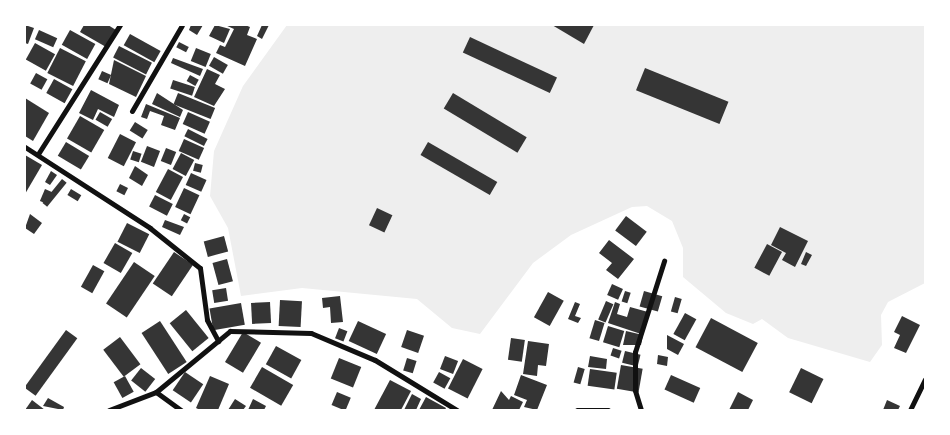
<!DOCTYPE html>
<style>
body{margin:0}
#map{position:relative;width:950px;height:435px;overflow:hidden;background:#fff;font-family:"Varela Round",sans-serif}
div>[style]{position:absolute}
[style*='--x']{left:calc(var(--x)*1px);top:calc(var(--y)*1px);width:calc(var(--w)*1px);rotate:calc(var(--a)*1deg)}
.green>*{inset:0;background:#eee}
.building>*{inset:0;background:#353535;transform-origin:0 0}
.minor>*{height:5px;margin:-2.5px;padding:0 2.5px;transform-origin:2.5px;border-radius:2.5px;background:#111}
span{translate:-50% -50%;white-space:nowrap;text-align:center;line-height:1.15;-webkit-text-stroke:4px #fff;paint-order:stroke}
.frame{position:absolute;inset:0;border:26px solid #fff;pointer-events:none}
</style>
<div id="map">
<div class="green">
<i style="clip-path:polygon(287px 25px,925px 25px,925px 283px,888px 302px,881px 315px,882px 345px,870px 362px,788px 338px,762px 319px,753px 324px,726px 313px,683px 277px,683px 248px,672px 221px,647px 206px,632px 207px,571px 235px,533px 263px,480px 334px,452px 328px,417px 299px,302px 288px,241px 296px,228px 228px,210px 196px,214px 151px,243px 86px)"></i>
</div>
<div class="building">
<i style="clip-path:polygon(25px 25px,34px 28px,28px 44px,25px 43px)"></i>
<i style="clip-path:polygon(84px 25px,108px 25px,116px 30px,106px 47px,80px 32px)"></i>
<i style="clip-path:polygon(191px 25px,203px 25px,197px 35px,189px 30px)"></i>
<i style="clip-path:polygon(215px 25px,230px 29px,224px 43px,209px 36px)"></i>
<i style="clip-path:polygon(225px 25px,245px 25px,250px 27px,247px 35px,257px 39px,245px 66px,216px 53px,220px 45px,225px 47px,234px 29px)"></i>
<i style="clip-path:polygon(262px 25px,269px 25px,262px 39px,257px 36px)"></i>
<i style="clip-path:polygon(552px 25px,594px 25px,584px 44px)"></i>
<i style="left:39px;top:30px;width:20px;height:10px;rotate:24deg"></i>
<i style="left:70px;top:30px;width:29px;height:17px;rotate:29deg"></i>
<i style="left:130px;top:34px;width:35px;height:13px;rotate:29deg"></i>
<i style="left:470px;top:37px;width:96px;height:17px;rotate:25deg"></i>
<i style="left:179px;top:42px;width:11px;height:6px;rotate:27deg"></i>
<i style="left:35px;top:43px;width:23px;height:19px;rotate:29deg"></i>
<i style="left:119px;top:46px;width:37px;height:13px;rotate:27deg"></i>
<i style="left:60px;top:48px;width:29px;height:28px;rotate:27deg"></i>
<i style="left:196px;top:48px;width:16px;height:14px;rotate:22deg"></i>
<i style="left:214px;top:57px;width:16px;height:10px;rotate:30deg"></i>
<i style="clip-path:polygon(173px 58px,203px 69px,200px 76px,171px 63px)"></i>
<i style="clip-path:polygon(114px 60px,146px 76px,136px 97px,109px 84px)"></i>
<i style="left:645px;top:68px;width:90px;height:24px;rotate:22deg"></i>
<i style="clip-path:polygon(207px 69px,220px 75px,215px 84px,225px 89px,214px 106px,194px 97px)"></i>
<i style="left:102px;top:71px;width:10px;height:9px;rotate:24deg"></i>
<i style="left:36px;top:73px;width:13px;height:12px;rotate:29deg"></i>
<i style="left:190px;top:75px;width:10px;height:7px;rotate:29deg"></i>
<i style="left:54px;top:79px;width:21px;height:16px;rotate:29deg"></i>
<i style="left:173px;top:80px;width:23px;height:9px;rotate:18deg"></i>
<i style="clip-path:polygon(91px 90px,119px 105px,114px 117px,98px 109px,93px 120px,79px 113px)"></i>
<i style="clip-path:polygon(157px 93px,183px 110px,180px 117px,152px 104px)"></i>
<i style="left:178px;top:93px;width:40px;height:12px;rotate:22deg"></i>
<i style="left:453px;top:93px;width:86px;height:18px;rotate:31deg"></i>
<i style="clip-path:polygon(25px 98px,49px 113px,33px 141px,25px 136px)"></i>
<i style="clip-path:polygon(146px 104px,180px 118px,175px 130px,161px 125px,164px 116px,150px 111px,147px 119px,141px 117px)"></i>
<i style="left:100px;top:112px;width:14px;height:9px;rotate:30deg"></i>
<i style="left:188px;top:112px;width:24px;height:13px;rotate:24deg"></i>
<i style="left:80px;top:116px;width:28px;height:26px;rotate:30deg"></i>
<i style="left:135px;top:122px;width:15px;height:10px;rotate:32deg"></i>
<i style="left:188px;top:129px;width:22px;height:8px;rotate:27deg"></i>
<i style="left:120px;top:134px;width:18px;height:27px;rotate:27deg"></i>
<i style="left:184px;top:139px;width:22px;height:13px;rotate:24deg"></i>
<i style="left:66px;top:142px;width:27px;height:16px;rotate:31deg"></i>
<i style="left:428px;top:142px;width:80px;height:15px;rotate:30deg"></i>
<i style="left:147px;top:146px;width:14px;height:17px;rotate:21deg"></i>
<i style="left:166px;top:148px;width:11px;height:14px;rotate:22deg"></i>
<i style="left:133px;top:151px;width:9px;height:9px;rotate:18deg"></i>
<i style="left:181px;top:153px;width:15px;height:18px;rotate:28deg"></i>
<i style="clip-path:polygon(25px 155px,42px 165px,25px 194px)"></i>
<i style="left:195px;top:163px;width:8px;height:8px;rotate:14deg"></i>
<i style="clip-path:polygon(135px 166px,148px 175px,142px 186px,129px 178px)"></i>
<i style="left:168px;top:169px;width:17px;height:26px;rotate:28deg"></i>
<i style="clip-path:polygon(51px 171px,57px 175px,50px 185px,45px 182px)"></i>
<i style="left:191px;top:173px;width:17px;height:13px;rotate:24deg"></i>
<i style="left:62px;top:179px;width:6px;height:31px;rotate:39deg"></i>
<i style="left:120px;top:184px;width:9px;height:8px;rotate:27deg"></i>
<i style="left:184px;top:188px;width:17px;height:21px;rotate:25deg"></i>
<i style="left:45px;top:189px;width:8px;height:13px;rotate:23deg"></i>
<i style="left:71px;top:189px;width:12px;height:7px;rotate:31deg"></i>
<i style="left:155px;top:195px;width:20px;height:13px;rotate:27deg"></i>
<i style="left:377px;top:208px;width:17px;height:19px;rotate:25deg"></i>
<i style="clip-path:polygon(30px 214px,42px 223px,34px 234px,25px 228px)"></i>
<i style="left:184px;top:214px;width:7px;height:7px;rotate:27deg"></i>
<i style="left:626px;top:216px;width:26px;height:18px;rotate:37deg"></i>
<i style="clip-path:polygon(165px 220px,184px 227px,180px 235px,162px 227px)"></i>
<i style="left:127px;top:223px;width:25px;height:21px;rotate:27deg"></i>
<i style="clip-path:polygon(780px 227px,808px 241px,795px 267px,782px 260px,786px 253px,771px 245px)"></i>
<i style="left:224px;top:236px;width:16px;height:21px;rotate:75deg"></i>
<i style="clip-path:polygon(609px 240px,634px 259px,618px 279px,606px 270px,612px 263px,599px 253px)"></i>
<i style="left:115px;top:243px;width:20px;height:23px;rotate:30deg"></i>
<i style="left:767px;top:244px;width:17px;height:27px;rotate:28deg"></i>
<i style="left:174px;top:252px;width:23px;height:38px;rotate:34deg"></i>
<i style="clip-path:polygon(806px 252px,812px 255px,806px 266px,801px 264px)"></i>
<i style="left:227px;top:259px;width:23px;height:15px;rotate:75deg"></i>
<i style="left:134px;top:262px;width:25px;height:50px;rotate:34deg"></i>
<i style="left:93px;top:265px;width:13px;height:25px;rotate:29deg"></i>
<i style="left:612px;top:284px;width:12px;height:12px;rotate:24deg"></i>
<i style="left:226px;top:288px;width:13px;height:14px;rotate:81deg"></i>
<i style="left:625px;top:291px;width:6px;height:11px;rotate:18deg"></i>
<i style="left:644px;top:291px;width:19px;height:16px;rotate:16deg"></i>
<i style="left:548px;top:292px;width:18px;height:29px;rotate:29deg"></i>
<i style="clip-path:polygon(340px 296px,343px 322px,331px 323px,330px 307px,323px 308px,322px 298px)"></i>
<i style="left:675px;top:297px;width:7px;height:15px;rotate:16deg"></i>
<i style="left:280px;top:300px;width:22px;height:26px;rotate:3deg"></i>
<i style="left:606px;top:301px;width:8px;height:20px;rotate:23deg"></i>
<i style="left:270px;top:302px;width:21px;height:19px;rotate:87deg"></i>
<i style="clip-path:polygon(575px 302px,580px 304px,575px 316px,581px 318px,578px 323px,568px 319px)"></i>
<i style="clip-path:polygon(615px 302px,620px 304px,617px 314px,627px 317px,630px 307px,648px 312px,641px 334px,608px 323px)"></i>
<i style="left:241px;top:303px;width:22px;height:32px;rotate:80deg"></i>
<i style="left:186px;top:310px;width:36px;height:21px;rotate:51deg"></i>
<i style="left:685px;top:313px;width:13px;height:24px;rotate:29deg"></i>
<i style="clip-path:polygon(902px 316px,920px 325px,906px 353px,894px 348px,900px 335px,894px 332px)"></i>
<i style="left:711px;top:318px;width:53px;height:33px;rotate:28deg"></i>
<i style="left:595px;top:320px;width:10px;height:19px;rotate:17deg"></i>
<i style="left:160px;top:321px;width:49px;height:22px;rotate:57deg"></i>
<i style="left:358px;top:321px;width:31px;height:22px;rotate:25deg"></i>
<i style="left:608px;top:326px;width:17px;height:17px;rotate:17deg"></i>
<i style="left:339px;top:328px;width:9px;height:11px;rotate:21deg"></i>
<i style="left:66px;top:330px;width:14px;height:71px;rotate:36deg"></i>
<i style="left:407px;top:330px;width:18px;height:18px;rotate:19deg"></i>
<i style="clip-path:polygon(626px 331px,643px 335px,641px 345px,623px 345px)"></i>
<i style="left:243px;top:332px;width:21px;height:35px;rotate:31deg"></i>
<i style="clip-path:polygon(667px 335px,684px 344px,678px 355px,667px 349px)"></i>
<i style="left:120px;top:337px;width:34px;height:21px;rotate:53deg"></i>
<i style="left:511px;top:338px;width:14px;height:22px;rotate:8deg"></i>
<i style="clip-path:polygon(528px 341px,549px 344px,546px 366px,538px 365px,537px 376px,523px 374px)"></i>
<i style="left:276px;top:346px;width:29px;height:21px;rotate:29deg"></i>
<i style="left:613px;top:348px;width:9px;height:8px;rotate:18deg"></i>
<i style="left:625px;top:351px;width:16px;height:12px;rotate:14deg"></i>
<i style="clip-path:polygon(658px 355px,668px 357px,667px 366px,657px 364px)"></i>
<i style="left:445px;top:356px;width:14px;height:14px;rotate:21deg"></i>
<i style="clip-path:polygon(590px 356px,607px 359px,606px 369px,588px 367px)"></i>
<i style="left:339px;top:358px;width:24px;height:22px;rotate:22deg"></i>
<i style="left:407px;top:358px;width:10px;height:13px;rotate:17deg"></i>
<i style="left:463px;top:359px;width:22px;height:33px;rotate:27deg"></i>
<i style="left:621px;top:365px;width:22px;height:24px;rotate:10deg"></i>
<i style="left:262px;top:367px;width:36px;height:24px;rotate:30deg"></i>
<i style="left:578px;top:367px;width:7px;height:16px;rotate:16deg"></i>
<i style="left:141px;top:368px;width:18px;height:16px;rotate:38deg"></i>
<i style="left:801px;top:368px;width:25px;height:27px;rotate:26deg"></i>
<i style="left:590px;top:369px;width:27px;height:17px;rotate:8deg"></i>
<i style="left:185px;top:372px;width:22px;height:22px;rotate:34deg"></i>
<i style="left:439px;top:372px;width:13px;height:12px;rotate:29deg"></i>
<i style="clip-path:polygon(521px 375px,547px 385px,537px 410px,524px 407px,527px 400px,514px 395px)"></i>
<i style="left:671px;top:375px;width:32px;height:16px;rotate:24deg"></i>
<i style="left:125px;top:376px;width:18px;height:13px;rotate:61deg"></i>
<i style="clip-path:polygon(210px 376px,229px 384px,218px 410px,200px 410px,196px 408px)"></i>
<i style="clip-path:polygon(390px 380px,411px 391px,401px 410px,374px 410px)"></i>
<i style="clip-path:polygon(501px 391px,509px 400px,511px 396px,523px 402px,519px 410px,492px 410px)"></i>
<i style="left:337px;top:392px;width:15px;height:14px;rotate:23deg"></i>
<i style="clip-path:polygon(738px 392px,753px 400px,748px 410px,729px 410px)"></i>
<i style="clip-path:polygon(412px 394px,421px 399px,416px 410px,404px 410px)"></i>
<i style="clip-path:polygon(426px 397px,446px 408px,445px 410px,419px 410px)"></i>
<i style="clip-path:polygon(48px 398px,64px 407px,63px 410px,43px 406px)"></i>
<i style="clip-path:polygon(235px 399px,246px 406px,243px 410px,228px 410px)"></i>
<i style="clip-path:polygon(253px 399px,266px 406px,264px 410px,248px 410px)"></i>
<i style="clip-path:polygon(32px 400px,45px 410px,25px 410px)"></i>
<i style="clip-path:polygon(887px 400px,900px 406px,898px 410px,883px 410px)"></i>
</div>
<div class="minor">
<i style="--x:132;--y:111;--w:99;--a:-59.8"></i>
<i style="--x:25;--y:147;--w:149;--a:32.9"></i>
<i style="--x:150;--y:228;--w:64;--a:38.7"></i>
<i style="--x:200;--y:268;--w:52;--a:82.3"></i>
<i style="--x:207;--y:320;--w:24;--a:62"></i>
<i style="--x:38;--y:154;--w:153;--a:-57.6"></i>
<i style="--x:156;--y:392;--w:96;--a:-39.5"></i>
<i style="--x:230;--y:331;--w:81;--a:1.4"></i>
<i style="--x:311;--y:333;--w:69;--a:22.9"></i>
<i style="--x:375;--y:360;--w:96;--a:31.4"></i>
<i style="--x:109;--y:410;--w:50;--a:-21"></i>
<i style="--x:156;--y:392;--w:31;--a:36"></i>
<i style="--x:577;--y:410;--w:31;--a:0"></i>
<i style="--x:641;--y:410;--w:21;--a:-107"></i>
<i style="--x:635;--y:390;--w:38;--a:-90"></i>
<i style="--x:635;--y:352;--w:96;--a:-72.3"></i>
<i style="--x:910;--y:410;--w:34;--a:-64"></i>
</div>
<div class="frame"></div>
</div>
